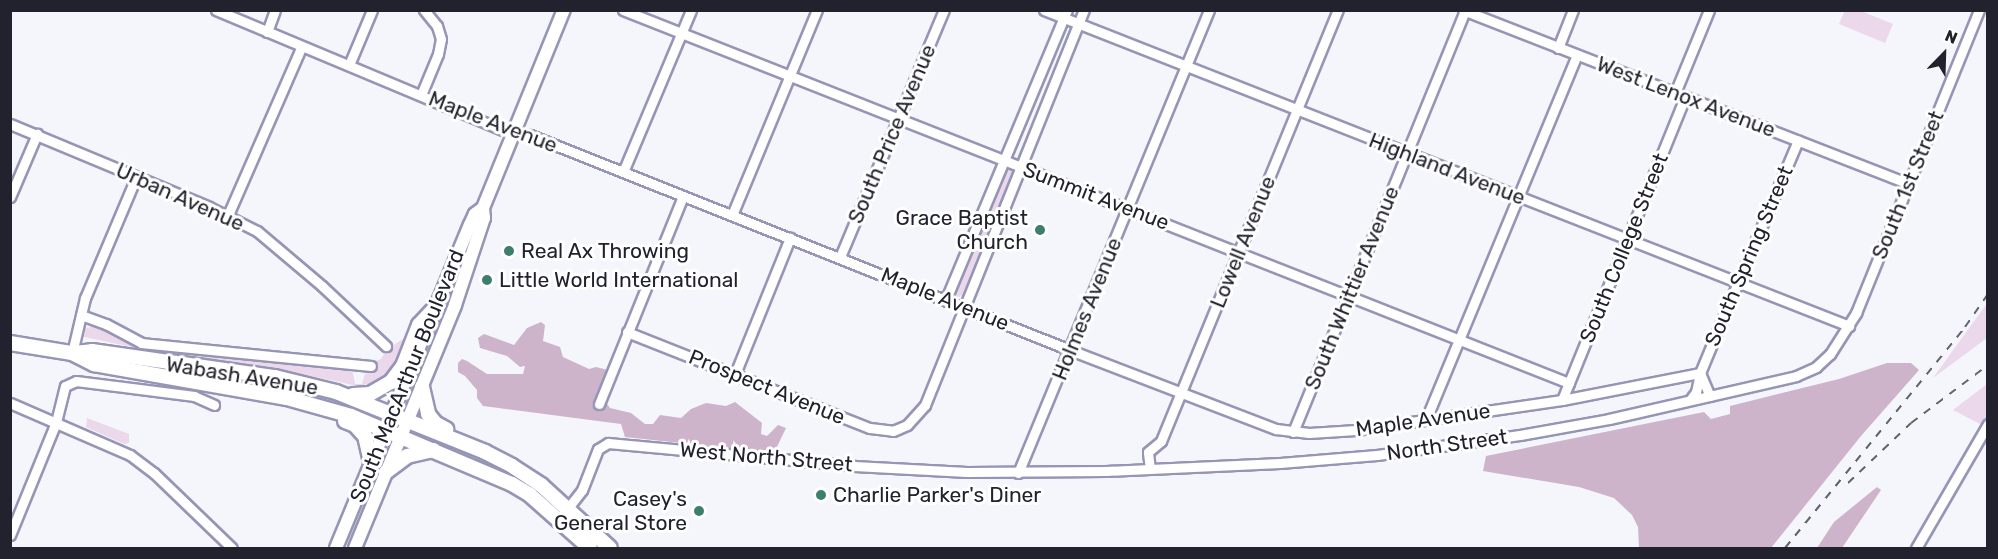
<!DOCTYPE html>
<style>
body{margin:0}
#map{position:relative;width:1998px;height:559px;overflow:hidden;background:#f5f5fc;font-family:Rubik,sans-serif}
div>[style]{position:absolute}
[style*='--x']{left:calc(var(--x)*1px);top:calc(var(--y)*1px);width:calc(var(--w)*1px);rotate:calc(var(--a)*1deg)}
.green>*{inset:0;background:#ebd8ea}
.forest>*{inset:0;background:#cdb4cb}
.roads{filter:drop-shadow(2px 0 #9596b5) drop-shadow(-2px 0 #9596b5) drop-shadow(0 2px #9596b5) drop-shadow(0 -2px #9596b5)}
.minor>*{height:9px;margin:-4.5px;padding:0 4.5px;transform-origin:4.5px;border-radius:4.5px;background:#fff}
.secondary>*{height:12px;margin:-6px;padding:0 6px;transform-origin:6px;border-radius:6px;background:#fff}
.primary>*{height:14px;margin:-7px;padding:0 7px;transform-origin:7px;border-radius:7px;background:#fff}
.rail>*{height:2px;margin-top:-1px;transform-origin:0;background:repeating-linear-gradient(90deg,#62626d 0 8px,transparent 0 16px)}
.dots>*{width:16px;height:16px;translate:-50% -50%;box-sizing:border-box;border:3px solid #fff;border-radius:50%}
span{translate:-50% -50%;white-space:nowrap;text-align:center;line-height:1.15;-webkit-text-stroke:6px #fff;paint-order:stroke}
.street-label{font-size:21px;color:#22222e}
.poi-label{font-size:21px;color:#22222e}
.right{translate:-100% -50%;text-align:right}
.left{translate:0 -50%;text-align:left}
.frame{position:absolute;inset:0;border:12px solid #22222e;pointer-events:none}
.north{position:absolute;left:1914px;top:24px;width:60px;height:60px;-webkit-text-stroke:4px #fff;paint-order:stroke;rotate:23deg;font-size:16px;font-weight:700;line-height:24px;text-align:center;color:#22222e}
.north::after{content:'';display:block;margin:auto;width:21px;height:27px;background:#22222e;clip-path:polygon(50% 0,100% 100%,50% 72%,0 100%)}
</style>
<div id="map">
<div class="green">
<i style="clip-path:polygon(1845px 10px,1861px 11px,1893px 24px,1885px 43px,1839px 24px)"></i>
<i style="clip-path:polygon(1010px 167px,1014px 173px,966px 293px,957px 298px,953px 291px,1004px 169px)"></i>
<i style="clip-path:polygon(1987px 304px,1987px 338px,1933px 378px,1980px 313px)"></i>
<i style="clip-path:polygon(97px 326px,127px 342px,143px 347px,349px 370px,353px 373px,355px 384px,362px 384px,365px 374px,374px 372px,376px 361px,381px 359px,386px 350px,406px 337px,390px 371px,377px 382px,358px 386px,273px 368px,171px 355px,84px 337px,85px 328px)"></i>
<i style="clip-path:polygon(1987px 384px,1987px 416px,1982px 425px,1953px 410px)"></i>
<i style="clip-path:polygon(87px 418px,129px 434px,129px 443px,124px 444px,86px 427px)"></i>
</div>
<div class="forest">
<i style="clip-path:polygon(541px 322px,545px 325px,543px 341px,560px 347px,563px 357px,589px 369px,596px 367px,608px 370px,605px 401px,610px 408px,631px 413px,645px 424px,653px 424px,660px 415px,681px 418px,691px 409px,706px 403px,726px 406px,735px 402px,762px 423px,761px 434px,767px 436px,778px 425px,786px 428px,774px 453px,625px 437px,621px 424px,483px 406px,477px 398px,477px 390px,465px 376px,458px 372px,458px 363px,462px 359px,467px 361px,487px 374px,523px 374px,525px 366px,520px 367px,507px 356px,480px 348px,478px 338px,484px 334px,514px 345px,527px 328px)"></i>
<i style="clip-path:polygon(1887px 363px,1911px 363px,1919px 370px,1861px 436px,1771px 548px,1639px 548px,1638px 527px,1632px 515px,1614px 498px,1579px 487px,1483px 471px,1486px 456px,1704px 412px,1711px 419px,1730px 414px,1730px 406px,1839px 379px)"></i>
<i style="clip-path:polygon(1877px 487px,1881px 490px,1842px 548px,1817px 548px,1834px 522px)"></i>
</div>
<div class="roads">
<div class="minor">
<i style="--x:216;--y:10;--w:322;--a:22.7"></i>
<i style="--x:513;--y:134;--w:17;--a:3"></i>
<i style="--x:530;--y:135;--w:581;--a:21.71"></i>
<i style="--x:1070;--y:350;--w:221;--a:21"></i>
<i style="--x:1276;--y:429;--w:33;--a:7"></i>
<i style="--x:1309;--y:433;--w:47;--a:-3.7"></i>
<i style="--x:1356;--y:430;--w:208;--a:-8.3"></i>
<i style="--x:1562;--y:400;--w:141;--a:-11.1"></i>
<i style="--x:623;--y:10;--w:1017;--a:21.52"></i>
<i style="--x:1044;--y:10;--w:865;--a:21.43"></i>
<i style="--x:1463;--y:10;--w:479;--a:21.3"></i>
<i style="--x:267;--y:32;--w:23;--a:-70"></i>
<i style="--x:1558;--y:48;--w:41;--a:-68.5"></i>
<i style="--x:349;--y:65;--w:60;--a:-67.3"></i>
<i style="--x:1675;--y:93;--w:90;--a:-67.7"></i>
<i style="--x:421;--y:95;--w:44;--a:-67.5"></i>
<i style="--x:438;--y:54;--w:15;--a:-79"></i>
<i style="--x:441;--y:39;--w:14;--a:-107"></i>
<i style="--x:437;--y:26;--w:21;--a:-129"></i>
<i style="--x:10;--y:124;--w:216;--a:22.6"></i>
<i style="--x:209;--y:207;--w:54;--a:26.6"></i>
<i style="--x:257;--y:231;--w:85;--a:40.2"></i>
<i style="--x:322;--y:286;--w:88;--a:43.2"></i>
<i style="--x:623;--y:172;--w:176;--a:-67.2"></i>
<i style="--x:10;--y:197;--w:69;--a:-66.8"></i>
<i style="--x:228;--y:215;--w:184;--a:-66.4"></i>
<i style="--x:732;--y:215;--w:222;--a:-67.5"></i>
<i style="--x:840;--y:257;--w:268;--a:-67.2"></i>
<i style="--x:946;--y:299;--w:313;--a:-67.3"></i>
<i style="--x:81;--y:315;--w:27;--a:20"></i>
<i style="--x:106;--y:324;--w:40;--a:28"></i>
<i style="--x:141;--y:343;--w:231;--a:5.7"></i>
<i style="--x:627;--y:332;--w:261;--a:21.6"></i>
<i style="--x:870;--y:428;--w:23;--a:7"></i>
<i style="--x:893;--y:431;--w:15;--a:-23"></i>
<i style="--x:907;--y:425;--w:27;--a:-48"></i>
<i style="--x:925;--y:405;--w:426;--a:-68.1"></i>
<i style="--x:72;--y:353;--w:57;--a:-76.7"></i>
<i style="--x:85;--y:298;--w:131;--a:-67.1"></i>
<i style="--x:1700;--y:373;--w:25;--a:67"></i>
<i style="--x:735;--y:374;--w:147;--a:-68"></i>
<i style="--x:1562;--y:400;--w:327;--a:-67.9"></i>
<i style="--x:1690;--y:400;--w:10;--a:-53"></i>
<i style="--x:1696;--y:392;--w:19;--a:-78"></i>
<i style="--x:1700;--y:373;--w:44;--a:-67.5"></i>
<i style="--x:1717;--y:332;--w:208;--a:-67.1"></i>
<i style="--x:10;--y:403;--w:131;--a:23.4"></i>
<i style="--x:130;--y:455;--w:30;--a:37"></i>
<i style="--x:154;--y:473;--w:108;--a:43.9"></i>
<i style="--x:599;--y:404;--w:224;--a:-68"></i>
<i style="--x:1429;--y:420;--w:8;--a:-90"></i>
<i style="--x:1429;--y:412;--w:386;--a:-67.5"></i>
<i style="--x:1293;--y:432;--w:455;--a:-67.8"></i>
<i style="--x:1150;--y:469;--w:17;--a:-97"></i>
<i style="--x:1148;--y:452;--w:17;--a:-40"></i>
<i style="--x:1161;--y:441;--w:466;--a:-67.7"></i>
<i style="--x:1018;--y:473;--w:501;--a:-67.58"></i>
<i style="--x:564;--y:513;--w:29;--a:-52"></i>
<i style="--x:582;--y:490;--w:44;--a:-68.7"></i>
<i style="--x:598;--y:449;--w:12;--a:-31"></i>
<i style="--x:608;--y:443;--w:247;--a:5.3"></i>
<i style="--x:854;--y:466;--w:113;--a:3"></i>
<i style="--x:967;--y:472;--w:139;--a:-0.4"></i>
<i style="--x:1106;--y:471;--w:174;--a:-2.6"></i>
<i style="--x:1280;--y:463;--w:97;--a:-4.7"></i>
<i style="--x:1377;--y:455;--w:144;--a:-8"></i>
<i style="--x:1520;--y:435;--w:90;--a:-10.2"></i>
<i style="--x:1609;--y:419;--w:192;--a:-12.9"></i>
<i style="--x:1796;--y:376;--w:22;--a:-24"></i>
<i style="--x:1816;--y:367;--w:19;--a:-43"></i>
<i style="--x:1830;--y:354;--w:49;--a:-57.6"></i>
<i style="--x:1856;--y:313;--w:327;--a:-67.9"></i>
<i style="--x:10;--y:535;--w:122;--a:-67.8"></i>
<i style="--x:56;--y:422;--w:37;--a:-76"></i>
<i style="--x:65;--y:386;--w:12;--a:-24"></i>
<i style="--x:76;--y:381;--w:40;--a:7.1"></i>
<i style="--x:116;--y:386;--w:79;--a:7.3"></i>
<i style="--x:194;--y:396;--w:22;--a:24"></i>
<i style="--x:1916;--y:548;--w:143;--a:-59.9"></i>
</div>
<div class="secondary">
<i style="--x:336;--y:548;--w:350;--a:-67.5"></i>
<i style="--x:470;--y:225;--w:12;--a:-66"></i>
<i style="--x:475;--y:214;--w:10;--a:-37"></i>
<i style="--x:355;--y:548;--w:263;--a:-67.6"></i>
<i style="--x:455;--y:305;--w:92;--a:-71.6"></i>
<i style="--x:484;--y:218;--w:10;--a:-96"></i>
<i style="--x:483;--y:208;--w:214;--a:-67.8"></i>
</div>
<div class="primary">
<i style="--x:10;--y:343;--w:63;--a:9.2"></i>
<i style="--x:72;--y:353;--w:25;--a:27"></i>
<i style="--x:94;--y:364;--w:196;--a:10"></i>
<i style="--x:287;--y:398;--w:66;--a:15.7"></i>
<i style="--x:351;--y:416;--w:175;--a:22.9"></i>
<i style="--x:512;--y:484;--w:21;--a:31"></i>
<i style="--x:530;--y:495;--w:80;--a:41.5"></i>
<i style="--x:74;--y:353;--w:18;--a:-6"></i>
<i style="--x:92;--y:351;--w:185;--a:8.1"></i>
<i style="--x:275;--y:377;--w:63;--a:13.8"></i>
<i style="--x:336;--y:392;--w:161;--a:21.9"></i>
<i style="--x:485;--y:452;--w:30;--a:27"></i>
<i style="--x:512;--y:466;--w:35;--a:33"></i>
<i style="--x:541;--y:485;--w:93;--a:42.4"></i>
<i style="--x:422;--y:387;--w:28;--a:77"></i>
<i style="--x:428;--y:414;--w:11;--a:52"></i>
<i style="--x:435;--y:423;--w:13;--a:29"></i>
<i style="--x:353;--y:395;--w:17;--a:-3"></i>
<i style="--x:370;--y:394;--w:24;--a:-30"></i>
<i style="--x:391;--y:382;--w:20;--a:-53"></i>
<i style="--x:403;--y:366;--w:44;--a:-68.7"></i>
<i style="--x:419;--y:325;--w:25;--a:-47"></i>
<i style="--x:345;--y:421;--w:11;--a:22"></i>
<i style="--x:355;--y:425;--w:15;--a:48"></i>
<i style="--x:365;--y:436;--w:27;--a:77"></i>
<i style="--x:386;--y:472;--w:26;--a:-37"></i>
<i style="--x:407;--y:456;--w:27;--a:-13"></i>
</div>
</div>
<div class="rail">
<i style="--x:1848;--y:483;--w:87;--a:-43.6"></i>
<i style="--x:1911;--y:423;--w:96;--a:-37"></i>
<i style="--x:1785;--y:548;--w:285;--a:-50.8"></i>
<i style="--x:1965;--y:327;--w:40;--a:-55.1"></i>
</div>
<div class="dots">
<i style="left:1040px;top:230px;background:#3e7e6d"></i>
<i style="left:509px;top:251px;background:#3e7e6d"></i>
<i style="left:487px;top:280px;background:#3e7e6d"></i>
<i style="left:821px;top:495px;background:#3e7e6d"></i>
<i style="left:699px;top:511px;background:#3e7e6d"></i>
</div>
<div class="street-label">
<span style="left:1686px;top:97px;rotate:21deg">West Lenox Avenue</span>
<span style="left:493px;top:122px;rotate:21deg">Maple Avenue</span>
<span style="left:892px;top:134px;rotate:-67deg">South Price Avenue</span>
<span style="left:1447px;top:169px;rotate:21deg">Highland Avenue</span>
<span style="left:1908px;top:185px;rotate:-68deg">South 1st Street</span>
<span style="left:1096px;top:196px;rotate:21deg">Summit Avenue</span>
<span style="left:180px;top:197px;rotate:24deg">Urban Avenue</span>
<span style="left:1243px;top:242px;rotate:-68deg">Lowell Avenue</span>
<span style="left:1624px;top:248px;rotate:-68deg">South College Street</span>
<span style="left:1749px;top:256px;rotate:-67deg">South Spring Street</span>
<span style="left:1352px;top:288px;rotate:-68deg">South Whittier Avenue</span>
<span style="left:945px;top:299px;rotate:22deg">Maple Avenue</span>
<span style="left:1087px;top:309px;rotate:-68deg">Holmes Avenue</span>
<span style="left:242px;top:376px;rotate:9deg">Wabash Avenue</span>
<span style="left:407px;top:376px;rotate:-68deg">South MacArthur Boulevard</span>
<span style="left:767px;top:387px;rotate:22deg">Prospect Avenue</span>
<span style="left:1423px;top:420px;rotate:-8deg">Maple Avenue</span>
<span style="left:1447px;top:445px;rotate:-8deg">North Street</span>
<span style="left:766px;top:457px;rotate:5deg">West North Street</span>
</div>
<div class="poi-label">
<span class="right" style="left:1028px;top:230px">Grace Baptist<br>Church</span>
<span class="left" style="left:521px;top:251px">Real Ax Throwing</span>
<span class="left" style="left:499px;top:280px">Little World International</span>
<span class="left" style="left:833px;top:495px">Charlie Parker's Diner</span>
<span class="right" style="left:687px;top:511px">Casey's<br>General Store</span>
</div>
<div class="frame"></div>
<div class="north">N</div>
</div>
